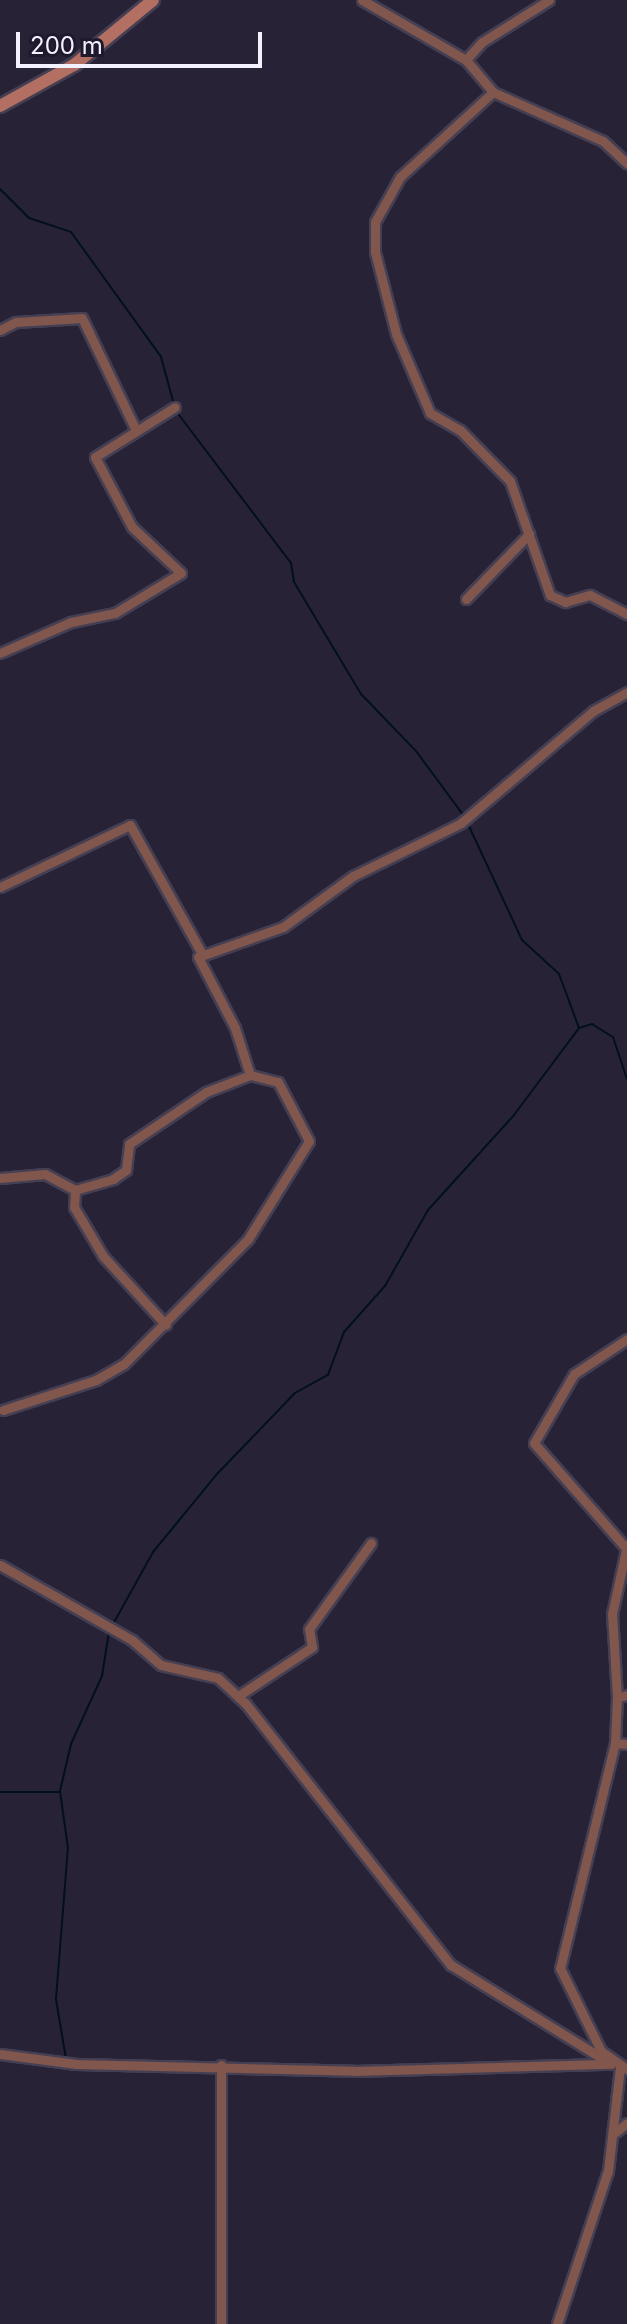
<!DOCTYPE html>
<style>
body{margin:0}
#map{position:relative;width:627px;height:2324px;overflow:hidden;background:#282237;font-family:Inter,sans-serif}
div>[style]{position:absolute}
[style*='--x']{left:calc(var(--x)*1px);top:calc(var(--y)*1px);width:calc(var(--w)*1px);rotate:calc(var(--a)*1deg)}
.stream>*{height:2px;margin:-1px;padding:0 1px;transform-origin:1px;border-radius:1px;background:#00101e}
.roads{filter:drop-shadow(2px 0 #453f53) drop-shadow(-2px 0 #453f53) drop-shadow(0 2px #453f53) drop-shadow(0 -2px #453f53)}
.minor>*{height:9px;margin:-4.5px;padding:0 4.5px;transform-origin:4.5px;border-radius:4.5px;background:#80564d}
.secondary>*{height:12px;margin:-6px;padding:0 6px;transform-origin:6px;border-radius:6px;background:#b26f62}
span{translate:-50% -50%;white-space:nowrap;text-align:center;line-height:1.15;-webkit-text-stroke:7px #1e192d;paint-order:stroke}
.scale{position:absolute;left:16px;top:32px;width:246px;height:36px;box-sizing:border-box;border:4px solid #f4f1ff;border-top:0;padding-left:10px;font-size:24px;line-height:28px;white-space:nowrap;color:#f4f1ff;-webkit-text-stroke:6px #1e192d;paint-order:stroke}
</style>
<div id="map">
<div class="stream">
<i style="--x:0;--y:189;--w:41;--a:45"></i>
<i style="--x:29;--y:218;--w:44;--a:18.4"></i>
<i style="--x:71;--y:232;--w:154;--a:54.2"></i>
<i style="--x:161;--y:357;--w:50;--a:74.8"></i>
<i style="--x:176;--y:411;--w:191;--a:52.9"></i>
<i style="--x:291;--y:563;--w:19;--a:81"></i>
<i style="--x:294;--y:582;--w:131;--a:59.1"></i>
<i style="--x:361;--y:694;--w:79;--a:46"></i>
<i style="--x:416;--y:751;--w:81;--a:53.6"></i>
<i style="--x:467;--y:822;--w:130;--a:65"></i>
<i style="--x:522;--y:940;--w:50;--a:42.6"></i>
<i style="--x:559;--y:974;--w:58;--a:69.7"></i>
<i style="--x:112;--y:1626;--w:85;--a:-61"></i>
<i style="--x:153;--y:1552;--w:102;--a:-50.6"></i>
<i style="--x:218;--y:1473;--w:111;--a:-46.1"></i>
<i style="--x:295;--y:1393;--w:38;--a:-29"></i>
<i style="--x:328;--y:1375;--w:46;--a:-69.6"></i>
<i style="--x:344;--y:1332;--w:62;--a:-48.3"></i>
<i style="--x:385;--y:1286;--w:87;--a:-60.5"></i>
<i style="--x:428;--y:1210;--w:128;--a:-47.8"></i>
<i style="--x:514;--y:1115;--w:109;--a:-53.2"></i>
<i style="--x:579;--y:1028;--w:14;--a:-17"></i>
<i style="--x:592;--y:1024;--w:25;--a:32"></i>
<i style="--x:613;--y:1037;--w:44;--a:71.6"></i>
<i style="--x:0;--y:1792;--w:59;--a:0"></i>
<i style="--x:66;--y:2059;--w:61;--a:-99.5"></i>
<i style="--x:56;--y:1999;--w:151;--a:-85.5"></i>
<i style="--x:68;--y:1848;--w:58;--a:-98"></i>
<i style="--x:60;--y:1791;--w:48;--a:-76.8"></i>
<i style="--x:71;--y:1744;--w:75;--a:-65.5"></i>
<i style="--x:102;--y:1676;--w:45;--a:-81"></i>
</div>
<div class="roads">
<div class="minor">
<i style="--x:362;--y:0;--w:120;--a:30"></i>
<i style="--x:549;--y:0;--w:79;--a:147.9"></i>
<i style="--x:482;--y:42;--w:24;--a:132"></i>
<i style="--x:466;--y:60;--w:42;--a:49.8"></i>
<i style="--x:493;--y:92;--w:126;--a:137.6"></i>
<i style="--x:400;--y:177;--w:51;--a:119.1"></i>
<i style="--x:375;--y:222;--w:30;--a:90"></i>
<i style="--x:375;--y:252;--w:85;--a:75.6"></i>
<i style="--x:396;--y:334;--w:86;--a:66.7"></i>
<i style="--x:430;--y:413;--w:34;--a:30"></i>
<i style="--x:460;--y:430;--w:71;--a:45.6"></i>
<i style="--x:510;--y:481;--w:121;--a:70.7"></i>
<i style="--x:550;--y:595;--w:17;--a:25"></i>
<i style="--x:565;--y:602;--w:26;--a:-16"></i>
<i style="--x:590;--y:595;--w:42;--a:27.2"></i>
<i style="--x:493;--y:92;--w:120;--a:24"></i>
<i style="--x:603;--y:141;--w:33;--a:43"></i>
<i style="--x:0;--y:330;--w:18;--a:-27"></i>
<i style="--x:16;--y:322;--w:66;--a:-3.5"></i>
<i style="--x:82;--y:318;--w:122;--a:64.3"></i>
<i style="--x:466;--y:599;--w:91;--a:-45.9"></i>
<i style="--x:0;--y:653;--w:77;--a:-23.6"></i>
<i style="--x:71;--y:622;--w:45;--a:-11.6"></i>
<i style="--x:115;--y:613;--w:77;--a:-31.2"></i>
<i style="--x:181;--y:573;--w:67;--a:-136.8"></i>
<i style="--x:132;--y:527;--w:79;--a:-117.9"></i>
<i style="--x:95;--y:457;--w:94;--a:-32"></i>
<i style="--x:0;--y:887;--w:144;--a:-25.5"></i>
<i style="--x:130;--y:825;--w:148;--a:60.8"></i>
<i style="--x:0;--y:1178;--w:45;--a:-5.1"></i>
<i style="--x:45;--y:1174;--w:34;--a:28"></i>
<i style="--x:75;--y:1190;--w:40;--a:-16"></i>
<i style="--x:113;--y:1179;--w:16;--a:-35"></i>
<i style="--x:126;--y:1170;--w:26;--a:-83"></i>
<i style="--x:129;--y:1144;--w:93;--a:-34"></i>
<i style="--x:206;--y:1092;--w:47;--a:-21.1"></i>
<i style="--x:250;--y:1075;--w:49;--a:-107.7"></i>
<i style="--x:235;--y:1028;--w:80;--a:-117.5"></i>
<i style="--x:198;--y:957;--w:90;--a:-19.4"></i>
<i style="--x:283;--y:927;--w:87;--a:-36.1"></i>
<i style="--x:353;--y:876;--w:120;--a:-26.1"></i>
<i style="--x:461;--y:823;--w:173;--a:-40.3"></i>
<i style="--x:593;--y:711;--w:39;--a:-29"></i>
<i style="--x:75;--y:1190;--w:17;--a:93"></i>
<i style="--x:74;--y:1207;--w:57;--a:59.4"></i>
<i style="--x:103;--y:1256;--w:93;--a:47.6"></i>
<i style="--x:3;--y:1410;--w:98;--a:-17.9"></i>
<i style="--x:96;--y:1380;--w:32;--a:-30"></i>
<i style="--x:124;--y:1364;--w:176;--a:-45.2"></i>
<i style="--x:248;--y:1239;--w:115;--a:-58.1"></i>
<i style="--x:309;--y:1141;--w:67;--a:-117.7"></i>
<i style="--x:278;--y:1082;--w:29;--a:-166"></i>
<i style="--x:625;--y:1547;--w:138;--a:-131.2"></i>
<i style="--x:534;--y:1443;--w:80;--a:-59.9"></i>
<i style="--x:574;--y:1374;--w:64;--a:-33.4"></i>
<i style="--x:0;--y:1565;--w:152;--a:29.6"></i>
<i style="--x:132;--y:1640;--w:38;--a:41"></i>
<i style="--x:161;--y:1665;--w:58;--a:12.8"></i>
<i style="--x:218;--y:1678;--w:38;--a:43"></i>
<i style="--x:246;--y:1704;--w:332;--a:51.9"></i>
<i style="--x:451;--y:1965;--w:188;--a:31.7"></i>
<i style="--x:238;--y:1696;--w:89;--a:-33.5"></i>
<i style="--x:312;--y:1647;--w:18;--a:-99"></i>
<i style="--x:309;--y:1629;--w:106;--a:-54.2"></i>
<i style="--x:617;--y:1697;--w:83;--a:-93.4"></i>
<i style="--x:612;--y:1614;--w:71;--a:-77.7"></i>
<i style="--x:615;--y:1743;--w:46;--a:-87.5"></i>
<i style="--x:617;--y:1697;--w:10;--a:-11"></i>
<i style="--x:627;--y:1744;--w:12;--a:-175"></i>
<i style="--x:615;--y:1743;--w:232;--a:103.7"></i>
<i style="--x:560;--y:1968;--w:93;--a:63.7"></i>
<i style="--x:601;--y:2051;--w:32;--a:35"></i>
<i style="--x:0;--y:2054;--w:77;--a:7.5"></i>
<i style="--x:76;--y:2064;--w:278;--a:1.4"></i>
<i style="--x:354;--y:2071;--w:257;--a:-1.6"></i>
<i style="--x:221;--y:2065;--w:259;--a:90"></i>
<i style="--x:613;--y:2134;--w:18;--a:-38"></i>
<i style="--x:557;--y:2324;--w:161;--a:-71.6"></i>
<i style="--x:608;--y:2171;--w:105;--a:-83.4"></i>
</div>
<div class="secondary">
<i style="--x:0;--y:106;--w:85;--a:-29"></i>
<i style="--x:74;--y:65;--w:102;--a:-39.4"></i>
</div>
</div>
<div class="scale">200 m</div>
</div>
